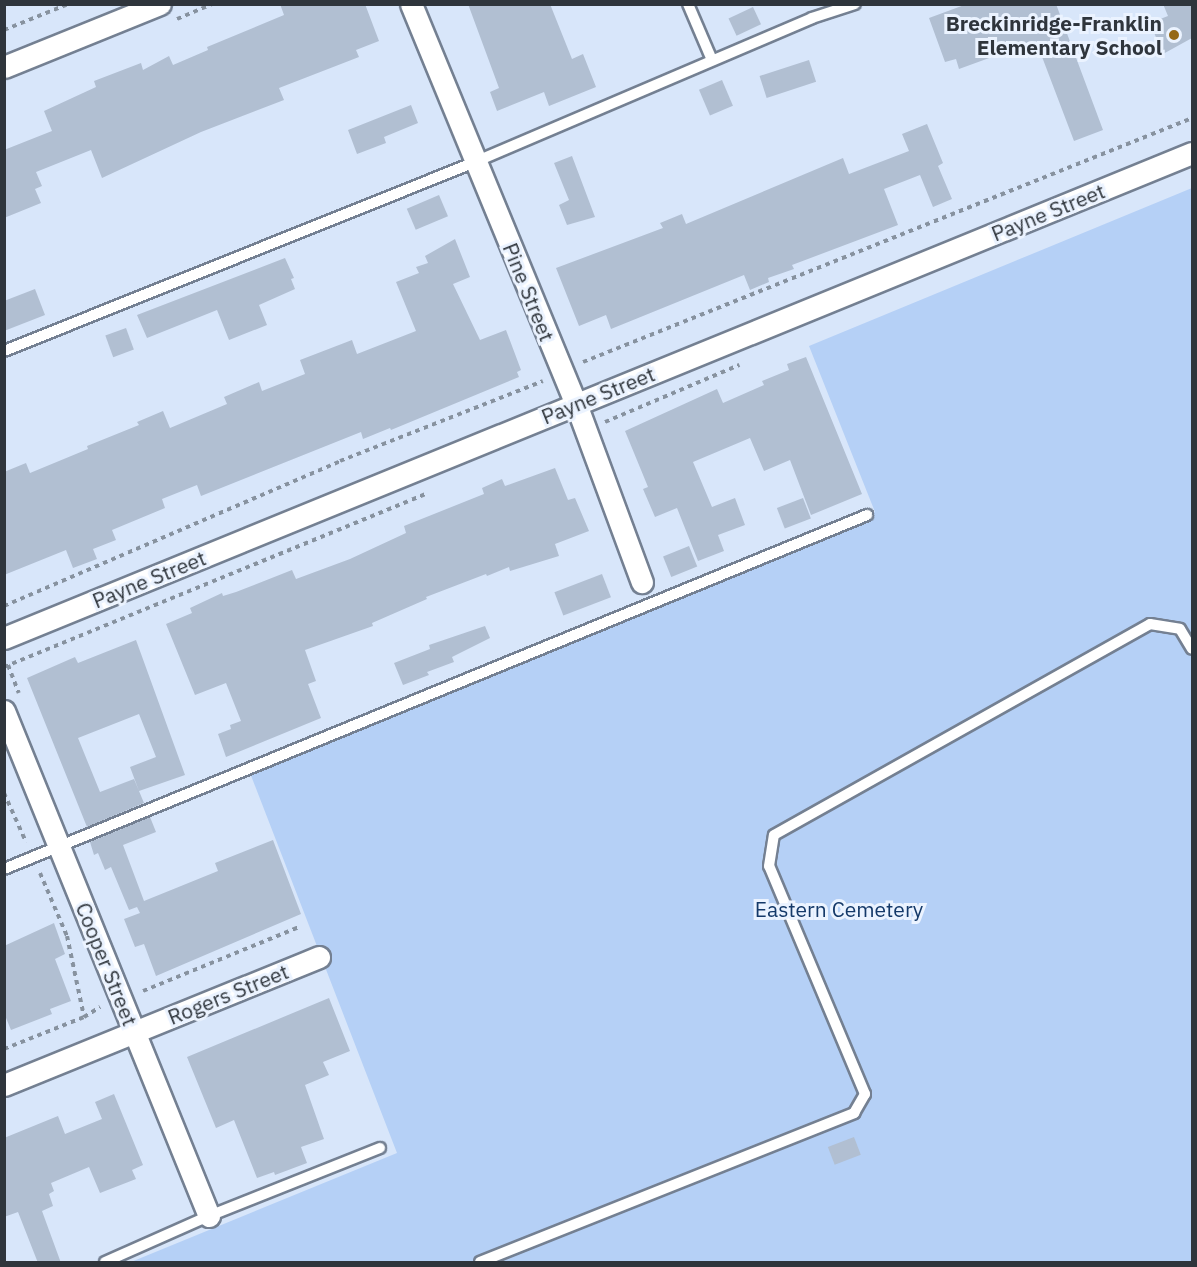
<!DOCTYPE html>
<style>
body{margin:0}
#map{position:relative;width:1197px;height:1267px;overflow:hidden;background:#d8e6fa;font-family:"IBM Plex Sans",sans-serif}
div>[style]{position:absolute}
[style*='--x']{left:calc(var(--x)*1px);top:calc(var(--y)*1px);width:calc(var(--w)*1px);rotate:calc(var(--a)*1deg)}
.green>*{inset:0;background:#b5d0f6}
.building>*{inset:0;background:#b1bfd2;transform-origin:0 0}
.path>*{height:4px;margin-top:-2px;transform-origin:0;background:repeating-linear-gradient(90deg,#87929f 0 4.5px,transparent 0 9px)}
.roads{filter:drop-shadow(2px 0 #748092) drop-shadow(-2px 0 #748092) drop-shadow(0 2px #748092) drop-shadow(0 -2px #748092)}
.service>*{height:10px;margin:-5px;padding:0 5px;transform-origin:5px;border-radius:5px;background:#fff}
.minor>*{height:21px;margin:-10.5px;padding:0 10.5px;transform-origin:10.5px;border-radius:10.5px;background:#fff}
.dots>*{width:16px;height:16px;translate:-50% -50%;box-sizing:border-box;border:3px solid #ebf3ff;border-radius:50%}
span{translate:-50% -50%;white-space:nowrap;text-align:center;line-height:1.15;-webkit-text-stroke:6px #ebf3ff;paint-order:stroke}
.poi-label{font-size:21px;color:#2f353c;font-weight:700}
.right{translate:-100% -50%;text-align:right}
.street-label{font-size:21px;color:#2f353c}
.park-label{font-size:21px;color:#143969}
.frame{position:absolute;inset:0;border:6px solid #2f353c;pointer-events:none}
</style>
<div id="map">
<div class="green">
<i style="clip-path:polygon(1192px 188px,1192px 1262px,131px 1262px,397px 1153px,250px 773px,875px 512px,809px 346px)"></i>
</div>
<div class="building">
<i style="clip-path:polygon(280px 4px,365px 4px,379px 41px,356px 50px,359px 57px,279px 88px,284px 100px,201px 132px,102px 178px,91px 150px,36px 172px,42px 186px,35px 189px,41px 203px,4px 218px,4px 150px,52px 131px,44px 111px,96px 87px,94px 81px,141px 63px,143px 70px,169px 56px,173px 65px,208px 50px,207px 47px,284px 15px)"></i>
<i style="clip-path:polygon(468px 4px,550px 4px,572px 59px,583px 54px,596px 87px,549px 106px,544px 92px,497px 111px,490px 92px,499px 88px)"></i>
<i style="clip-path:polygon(967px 4px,1056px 4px,1103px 130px,1074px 141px,1036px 41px,959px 69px,956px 59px,945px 62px,929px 18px)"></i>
<i style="clip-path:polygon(1163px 4px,1192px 4px,1192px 38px,1163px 54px,1150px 23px,1168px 16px)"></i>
<i style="left:753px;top:7px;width:19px;height:27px;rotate:65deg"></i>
<i style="left:809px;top:60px;width:23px;height:52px;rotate:72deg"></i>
<i style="left:722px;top:80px;width:28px;height:25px;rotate:67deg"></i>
<i style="clip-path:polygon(411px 105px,418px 123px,384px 137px,386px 143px,357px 154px,348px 130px)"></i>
<i style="clip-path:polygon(927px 124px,943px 163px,938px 166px,952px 199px,933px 207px,920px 175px,884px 189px,898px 225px,792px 265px,794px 269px,768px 278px,769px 282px,750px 290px,744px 275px,611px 329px,606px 315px,579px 326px,556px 268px,663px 228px,660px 223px,682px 214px,686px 224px,843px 158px,849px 174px,909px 151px,902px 134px)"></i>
<i style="clip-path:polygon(572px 156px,595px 217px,567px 225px,559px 205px,569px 200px,554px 163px)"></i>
<i style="left:439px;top:195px;width:23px;height:35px;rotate:67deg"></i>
<i style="clip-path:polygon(455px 239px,470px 277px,453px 284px,480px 340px,506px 330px,521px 370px,517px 372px,519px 377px,391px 430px,390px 428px,363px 439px,361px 432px,201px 496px,197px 485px,162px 499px,165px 508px,112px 530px,116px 540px,93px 549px,97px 559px,73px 568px,66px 550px,4px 575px,4px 472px,26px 463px,30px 473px,88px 449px,87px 446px,139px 425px,137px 422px,163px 411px,170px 428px,227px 404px,224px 397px,259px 382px,262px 391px,305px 374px,300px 360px,352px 340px,357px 354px,416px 331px,396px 282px,419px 273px,416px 267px,428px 263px,425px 256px)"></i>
<i style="clip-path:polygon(285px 258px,294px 278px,291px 279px,295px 289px,259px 305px,267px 325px,229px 340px,217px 310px,147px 338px,137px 315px)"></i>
<i style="clip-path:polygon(35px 289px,45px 315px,4px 331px,4px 301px)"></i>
<i style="left:126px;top:328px;width:23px;height:22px;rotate:70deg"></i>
<i style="clip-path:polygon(806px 357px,862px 494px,811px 515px,790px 460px,764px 471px,750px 438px,693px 462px,712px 507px,735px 498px,745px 525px,718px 535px,724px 551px,698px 561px,677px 508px,655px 517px,643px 489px,648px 487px,625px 431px,717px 389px,723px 403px,764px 385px,762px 381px,789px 370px,787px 364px)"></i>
<i style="clip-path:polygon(555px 468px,568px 500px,575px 498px,589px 531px,555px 544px,559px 556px,510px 571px,509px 567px,487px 576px,486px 574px,426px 597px,427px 599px,372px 623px,373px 626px,305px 650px,316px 681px,308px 684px,321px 718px,226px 757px,218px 734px,231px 729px,230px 725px,241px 721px,226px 683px,195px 695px,166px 624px,192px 613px,190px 608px,222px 593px,223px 596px,236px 592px,292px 570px,296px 579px,350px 559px,406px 533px,404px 526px,484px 494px,482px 488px,502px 479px,505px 486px)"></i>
<i style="left:803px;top:498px;width:22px;height:28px;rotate:69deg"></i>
<i style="left:689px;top:546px;width:22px;height:28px;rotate:68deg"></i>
<i style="left:602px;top:574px;width:25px;height:51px;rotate:69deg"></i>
<i style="clip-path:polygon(485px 626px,490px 638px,452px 657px,454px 662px,427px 672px,429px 675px,403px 685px,394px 663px,430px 649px,429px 645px)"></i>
<i style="clip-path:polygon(136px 640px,185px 775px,139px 791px,130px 767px,156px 757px,139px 714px,78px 738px,100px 792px,134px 779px,144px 803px,87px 827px,27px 678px,75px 657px,78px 663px)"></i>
<i style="clip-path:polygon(150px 817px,156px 832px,123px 845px,144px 901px,218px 871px,215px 863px,273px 840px,301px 914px,156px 976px,144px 944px,135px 947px,124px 919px,140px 913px,137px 907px,129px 910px,111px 867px,105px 870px,98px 853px,94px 855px,90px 842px)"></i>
<i style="clip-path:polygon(54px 923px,65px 954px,55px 959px,71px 1001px,50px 1009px,52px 1014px,11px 1030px,4px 1013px,4px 946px)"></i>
<i style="clip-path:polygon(329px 998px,350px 1051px,323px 1062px,329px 1075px,305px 1085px,324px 1139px,301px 1147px,307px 1163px,275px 1175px,274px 1172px,257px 1178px,234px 1120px,216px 1128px,187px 1057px)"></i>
<i style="clip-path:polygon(114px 1094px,143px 1165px,132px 1170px,136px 1179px,100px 1193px,89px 1167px,51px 1183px,54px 1191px,49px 1194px,53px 1206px,42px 1211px,61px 1263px,38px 1263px,18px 1212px,4px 1217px,4px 1138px,58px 1116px,65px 1134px,102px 1119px,95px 1102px)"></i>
<i style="left:854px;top:1137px;width:19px;height:28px;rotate:69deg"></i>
</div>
<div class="path">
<i style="--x:177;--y:19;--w:39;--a:-23"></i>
<i style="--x:4;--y:30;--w:69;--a:-22.1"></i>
<i style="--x:583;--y:362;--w:656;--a:-21.83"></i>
<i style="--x:605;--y:422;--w:146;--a:-23"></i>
<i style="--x:4;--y:606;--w:366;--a:-23.3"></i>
<i style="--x:340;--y:461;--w:218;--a:-21.5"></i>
<i style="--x:8;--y:665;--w:30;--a:69"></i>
<i style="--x:4;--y:667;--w:456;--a:-22.3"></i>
<i style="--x:4;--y:793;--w:54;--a:65.8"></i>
<i style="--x:40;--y:873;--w:69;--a:66.8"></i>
<i style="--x:67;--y:936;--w:83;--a:78.1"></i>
<i style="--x:143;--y:991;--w:169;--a:-22.3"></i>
<i style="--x:4;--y:1049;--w:86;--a:-21.8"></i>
<i style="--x:84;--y:1017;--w:19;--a:-32"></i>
</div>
<div class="roads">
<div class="service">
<i style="--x:688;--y:4;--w:61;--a:66.8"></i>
<i style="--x:4;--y:351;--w:508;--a:-21.86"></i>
<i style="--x:475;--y:162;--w:366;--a:-23.1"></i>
<i style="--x:812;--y:18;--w:45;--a:-18"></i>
<i style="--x:4;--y:869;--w:933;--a:-22.3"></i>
<i style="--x:105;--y:1262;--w:114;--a:-23.9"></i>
<i style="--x:209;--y:1216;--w:184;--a:-21.7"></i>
<i style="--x:480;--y:1262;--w:403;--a:-21.7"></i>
<i style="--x:854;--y:1113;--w:22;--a:-60"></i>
<i style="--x:865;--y:1094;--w:247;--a:-112.8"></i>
<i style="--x:769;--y:866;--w:31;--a:-81"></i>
<i style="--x:774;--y:835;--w:431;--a:-29.3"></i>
<i style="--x:1150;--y:624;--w:30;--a:9"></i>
<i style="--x:1180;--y:629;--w:23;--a:59"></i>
</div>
<div class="minor">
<i style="--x:411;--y:4;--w:433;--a:67.6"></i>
<i style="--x:576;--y:404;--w:190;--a:69.7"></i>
<i style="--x:4;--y:67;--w:168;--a:-22"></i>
<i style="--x:4;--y:638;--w:1283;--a:-22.21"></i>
<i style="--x:4;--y:711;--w:545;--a:67.91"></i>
<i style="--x:4;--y:1085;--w:340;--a:-22.1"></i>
</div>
</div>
<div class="dots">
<i style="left:1174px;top:35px;background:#956815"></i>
</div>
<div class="poi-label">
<span class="right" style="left:1162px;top:35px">Breckinridge-Franklin<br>Elementary School</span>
</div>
<div class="street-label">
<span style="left:1048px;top:212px;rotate:-22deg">Payne Street</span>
<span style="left:529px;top:292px;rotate:68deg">Pine Street</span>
<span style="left:598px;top:395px;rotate:-22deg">Payne Street</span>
<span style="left:149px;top:579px;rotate:-22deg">Payne Street</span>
<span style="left:107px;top:964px;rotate:68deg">Cooper Street</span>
<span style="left:228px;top:994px;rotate:-22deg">Rogers Street</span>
</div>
<div class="park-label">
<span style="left:839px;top:909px">Eastern Cemetery</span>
</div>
<div class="frame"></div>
</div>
